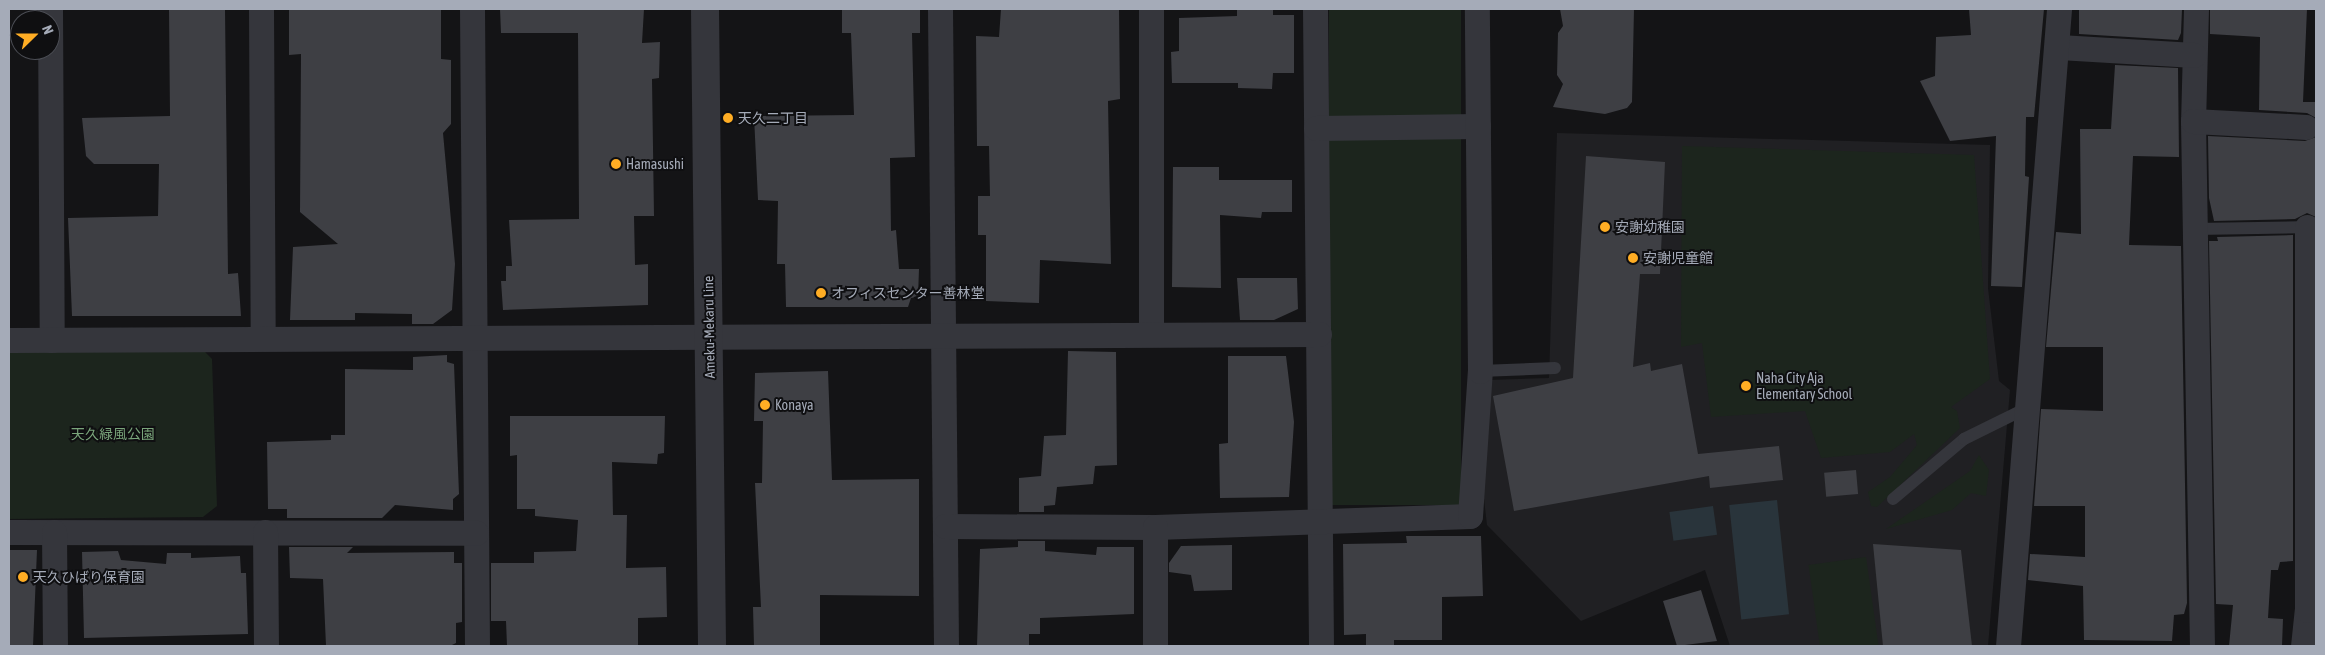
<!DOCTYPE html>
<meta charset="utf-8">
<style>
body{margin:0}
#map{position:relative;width:2325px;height:655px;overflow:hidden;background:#141416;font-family:"Asap Condensed","Noto Sans JP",sans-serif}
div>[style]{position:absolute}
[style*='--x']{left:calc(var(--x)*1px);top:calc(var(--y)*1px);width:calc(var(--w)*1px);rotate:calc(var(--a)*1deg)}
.built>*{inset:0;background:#202023}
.green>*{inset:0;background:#1c251d;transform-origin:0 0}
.water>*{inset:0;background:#29343b;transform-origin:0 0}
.building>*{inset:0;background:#3e3f44;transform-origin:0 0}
.service>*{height:12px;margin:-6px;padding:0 6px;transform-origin:6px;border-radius:6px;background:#35363c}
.minor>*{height:25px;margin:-12.5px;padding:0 12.5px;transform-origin:12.5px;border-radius:12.5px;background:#35363c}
.tertiary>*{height:28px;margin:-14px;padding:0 14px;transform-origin:14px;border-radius:14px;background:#35363c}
.dots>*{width:14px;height:14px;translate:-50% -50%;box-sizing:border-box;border:2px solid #0f0f11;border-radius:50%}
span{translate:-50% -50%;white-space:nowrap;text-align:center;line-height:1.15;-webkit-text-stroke:4px #0f0f11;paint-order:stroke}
.poi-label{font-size:14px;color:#a5abb8}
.left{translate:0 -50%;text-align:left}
.street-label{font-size:14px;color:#a5abb8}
.park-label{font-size:14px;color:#7aa57b}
.frame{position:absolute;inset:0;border:10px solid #a5abb8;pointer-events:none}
.north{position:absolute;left:10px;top:10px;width:50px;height:50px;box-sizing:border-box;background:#0f0f11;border:1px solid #4b4d54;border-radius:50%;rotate:68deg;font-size:14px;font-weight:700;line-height:20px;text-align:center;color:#a5abb8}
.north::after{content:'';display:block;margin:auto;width:18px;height:22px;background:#ffad24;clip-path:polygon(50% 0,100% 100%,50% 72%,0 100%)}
</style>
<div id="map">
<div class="built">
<i style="clip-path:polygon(1557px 133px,1990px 145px,1988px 288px,1999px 381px,2010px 390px,1988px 646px,1730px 646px,1705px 570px,1581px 621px,1487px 525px,1481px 473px,1489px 380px,1549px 378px)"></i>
</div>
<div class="green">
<i style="left:1329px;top:9px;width:132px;height:496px"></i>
<i style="clip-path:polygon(1682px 146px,1974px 155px,1990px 379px,1951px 407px,1957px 411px,1960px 428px,1877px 507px,1871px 506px,1868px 492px,1890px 477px,1917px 445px,1914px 434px,1890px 452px,1821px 458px,1805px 411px,1711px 417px,1702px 343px,1681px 347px)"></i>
<i style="clip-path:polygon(203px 350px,212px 359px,217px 506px,203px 517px,9px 519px,9px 351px)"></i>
<i style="clip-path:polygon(1979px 455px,1989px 470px,1986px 496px,1971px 493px,1952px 510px,1886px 529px,1970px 471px)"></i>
<i style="left:1866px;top:557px;width:90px;height:58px;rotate:82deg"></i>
</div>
<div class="water">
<i style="left:1777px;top:500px;width:115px;height:48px;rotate:84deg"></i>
<i style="left:1713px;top:506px;width:29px;height:44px;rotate:82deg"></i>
</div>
<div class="building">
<i style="clip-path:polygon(169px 9px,225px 9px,228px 274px,238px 273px,241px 316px,72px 316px,68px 218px,158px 216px,159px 164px,94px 164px,86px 156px,82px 118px,170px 116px)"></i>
<i style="clip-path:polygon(289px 9px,441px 9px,441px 59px,451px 60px,451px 124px,443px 133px,455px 264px,452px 310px,433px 324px,412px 324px,412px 314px,355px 313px,355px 320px,290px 320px,293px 247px,338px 244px,300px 212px,301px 54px,289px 55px)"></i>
<i style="clip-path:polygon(500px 9px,644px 9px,642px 43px,660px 42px,659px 78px,652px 79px,654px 216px,634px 216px,635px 265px,648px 264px,648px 305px,503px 310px,501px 281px,506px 281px,506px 266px,512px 266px,509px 220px,579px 219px,578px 33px,501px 33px)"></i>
<i style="clip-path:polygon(842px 9px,920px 9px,920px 33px,912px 33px,915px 157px,890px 158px,891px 231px,896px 230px,899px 269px,919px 269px,918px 297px,911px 298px,908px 307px,786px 307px,785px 264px,777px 264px,778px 201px,758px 200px,754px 116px,854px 115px,851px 33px,842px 33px)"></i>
<i style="clip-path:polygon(1001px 9px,1119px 9px,1120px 99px,1108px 101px,1111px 264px,1040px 260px,1039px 303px,986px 301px,986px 235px,978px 235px,978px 196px,990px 196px,989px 146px,977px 146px,976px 36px,999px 37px)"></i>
<i style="clip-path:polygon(1237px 9px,1273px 9px,1273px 15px,1294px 15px,1294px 73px,1273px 73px,1272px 89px,1238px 88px,1238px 83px,1172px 83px,1171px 52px,1179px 51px,1179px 18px,1237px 16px)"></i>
<i style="clip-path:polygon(1560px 9px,1634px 9px,1632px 102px,1627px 108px,1605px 114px,1553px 107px,1563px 84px,1557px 75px,1558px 33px,1563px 26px)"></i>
<i style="clip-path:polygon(1969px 9px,2044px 9px,2034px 117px,2026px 117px,2025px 176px,2029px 177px,2022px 287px,1991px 286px,1996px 136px,1950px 141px,1920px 81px,1935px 76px,1936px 37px,1971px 35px)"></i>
<i style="clip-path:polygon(2079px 9px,2182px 9px,2181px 33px,2178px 40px,2079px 34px)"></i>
<i style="clip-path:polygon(2210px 9px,2307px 9px,2303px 102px,2316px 102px,2316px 118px,2307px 113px,2259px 110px,2260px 37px,2210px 34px)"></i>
<i style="clip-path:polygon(2115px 65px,2178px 68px,2179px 157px,2133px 156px,2129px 245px,2181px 246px,2187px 603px,2184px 614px,2174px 615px,2172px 641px,2084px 640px,2083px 586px,2028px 580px,2030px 554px,2085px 557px,2085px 506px,2034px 506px,2041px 409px,2103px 411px,2103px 347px,2046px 347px,2056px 232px,2081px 234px,2080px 129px,2111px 129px)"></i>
<i style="clip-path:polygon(2208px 136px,2305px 141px,2316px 137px,2316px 217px,2307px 213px,2295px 219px,2214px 221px,2209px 198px)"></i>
<i style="clip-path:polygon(1586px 156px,1665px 162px,1660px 274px,1640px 274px,1633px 367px,1650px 363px,1651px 371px,1682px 364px,1698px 454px,1779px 446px,1783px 480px,1710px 488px,1709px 476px,1514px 511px,1493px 396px,1573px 378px)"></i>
<i style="clip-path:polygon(1173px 167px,1219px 167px,1219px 180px,1292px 180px,1292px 212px,1262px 212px,1261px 218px,1220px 215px,1221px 288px,1172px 287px)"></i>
<i style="clip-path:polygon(2293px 235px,2293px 561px,2280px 562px,2278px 570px,2271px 570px,2268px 618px,2283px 619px,2282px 646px,2229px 646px,2233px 605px,2216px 604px,2209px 241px,2218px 241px,2217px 237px)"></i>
<i style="clip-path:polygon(1237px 278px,1297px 278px,1298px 309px,1274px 320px,1240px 320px)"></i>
<i style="clip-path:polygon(1068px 351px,1116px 352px,1117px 465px,1095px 466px,1093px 484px,1057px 487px,1055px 505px,1044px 506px,1044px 512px,1019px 512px,1019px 478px,1041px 476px,1044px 436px,1066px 435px)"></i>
<i style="clip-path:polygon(447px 355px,447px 362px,454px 364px,459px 494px,453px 499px,453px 510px,395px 505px,382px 518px,287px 518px,287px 509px,268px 509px,267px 442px,331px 440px,331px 435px,345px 435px,345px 369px,413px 370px,413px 357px)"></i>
<i style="clip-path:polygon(1228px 356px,1286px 356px,1294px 422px,1289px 497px,1220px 498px,1219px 444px,1228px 443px)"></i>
<i style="clip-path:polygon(828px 371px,832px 480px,919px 479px,919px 596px,820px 595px,820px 646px,754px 646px,753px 607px,761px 607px,755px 483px,762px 483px,763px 421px,754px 421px,755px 373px)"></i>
<i style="clip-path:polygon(510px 416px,665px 416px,664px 453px,658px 454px,657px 464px,612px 462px,613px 515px,627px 515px,626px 568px,666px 567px,667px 617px,638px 618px,638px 646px,507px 646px,506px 621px,491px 621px,491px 563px,534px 563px,534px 552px,576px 551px,578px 520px,535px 516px,535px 509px,517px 509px,517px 455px,510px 456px)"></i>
<i style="left:1856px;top:470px;width:24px;height:32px;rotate:85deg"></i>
<i style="clip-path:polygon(1406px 536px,1481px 536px,1483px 596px,1442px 597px,1442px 640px,1394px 640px,1394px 646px,1366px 646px,1366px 634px,1344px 635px,1343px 544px,1407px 543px)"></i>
<i style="clip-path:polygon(1018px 541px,1045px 541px,1045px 551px,1096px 555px,1097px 547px,1134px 547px,1134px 614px,1040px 618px,1040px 634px,1029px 634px,1029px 646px,977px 646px,980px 549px,1018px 547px)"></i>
<i style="clip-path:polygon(1873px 544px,1961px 550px,1972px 646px,1883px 646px)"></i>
<i style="clip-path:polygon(1232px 545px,1232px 590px,1194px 591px,1191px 575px,1169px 572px,1169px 563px,1181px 546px)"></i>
<i style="clip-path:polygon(289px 547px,353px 547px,347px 553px,454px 552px,454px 563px,462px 563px,462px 622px,456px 623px,456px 643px,450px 646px,326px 646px,323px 579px,290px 578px)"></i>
<i style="clip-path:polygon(9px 550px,37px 550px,33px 646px,9px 646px)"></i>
<i style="clip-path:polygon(118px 551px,121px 560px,166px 564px,167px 553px,191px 553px,191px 558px,240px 556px,241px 573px,246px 573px,248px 634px,84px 638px,82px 552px)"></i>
<i style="clip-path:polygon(1701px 590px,1717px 641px,1677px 646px,1663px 601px)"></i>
</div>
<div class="service">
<i style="--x:2195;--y:229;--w:116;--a:-1"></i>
<i style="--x:1480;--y:371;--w:75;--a:-2.3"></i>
<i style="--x:1893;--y:499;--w:93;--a:-40.2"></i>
<i style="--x:1964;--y:439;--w:68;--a:-26.2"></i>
</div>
<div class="minor">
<i style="--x:50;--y:9;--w:331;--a:89.7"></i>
<i style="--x:261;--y:9;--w:329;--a:89.7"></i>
<i style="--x:472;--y:9;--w:637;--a:89.55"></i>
<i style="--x:940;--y:9;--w:637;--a:89.46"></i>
<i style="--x:1315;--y:9;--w:637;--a:89.46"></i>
<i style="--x:2196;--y:9;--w:112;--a:91.5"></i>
<i style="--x:2193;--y:121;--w:525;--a:89.02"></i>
<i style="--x:2059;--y:47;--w:135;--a:3.4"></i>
<i style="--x:2193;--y:121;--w:113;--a:3"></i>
<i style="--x:1316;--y:128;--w:162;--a:-0.7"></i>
<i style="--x:1151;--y:332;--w:323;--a:-90"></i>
<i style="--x:9;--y:340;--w:1310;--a:-0.26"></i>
<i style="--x:945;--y:526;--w:210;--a:0.3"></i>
<i style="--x:1155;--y:527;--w:315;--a:-2"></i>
<i style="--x:1470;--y:516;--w:145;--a:-86.1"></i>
<i style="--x:1480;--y:371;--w:362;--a:-90.5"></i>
<i style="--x:1155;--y:527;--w:119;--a:90"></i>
<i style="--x:9;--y:532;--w:467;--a:0.1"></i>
<i style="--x:54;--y:532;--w:114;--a:89.5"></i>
<i style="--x:265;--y:532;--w:114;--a:89.5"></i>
<i style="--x:2008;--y:646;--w:639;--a:-85.42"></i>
<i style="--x:2303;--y:646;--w:36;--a:-84"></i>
<i style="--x:2307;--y:610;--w:383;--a:-90"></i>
</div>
<div class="tertiary">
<i style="--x:705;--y:9;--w:637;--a:89.37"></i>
</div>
<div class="dots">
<i style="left:728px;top:118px;background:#ffad24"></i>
<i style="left:616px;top:164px;background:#ffad24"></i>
<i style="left:1605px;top:227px;background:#ffad24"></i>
<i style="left:1633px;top:258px;background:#ffad24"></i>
<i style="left:821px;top:293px;background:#ffad24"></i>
<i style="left:1746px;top:386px;background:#ffad24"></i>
<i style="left:765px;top:405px;background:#ffad24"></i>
<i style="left:23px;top:577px;background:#ffad24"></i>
</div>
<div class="poi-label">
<span class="left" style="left:738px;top:118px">天久二丁目</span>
<span class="left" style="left:626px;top:164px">Hamasushi</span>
<span class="left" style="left:1615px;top:227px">安謝幼稚園</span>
<span class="left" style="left:1643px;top:258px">安謝児童館</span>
<span class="left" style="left:831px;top:293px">オフィスセンター善林堂</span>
<span class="left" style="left:1756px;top:386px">Naha City Aja<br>Elementary School</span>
<span class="left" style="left:775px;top:405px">Konaya</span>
<span class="left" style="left:33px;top:577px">天久ひばり保育園</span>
</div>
<div class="street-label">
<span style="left:709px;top:327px;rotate:-91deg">Ameku-Mekaru Line</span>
</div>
<div class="park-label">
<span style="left:113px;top:434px">天久緑風公園</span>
</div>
<div class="frame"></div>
<div class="north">N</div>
</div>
